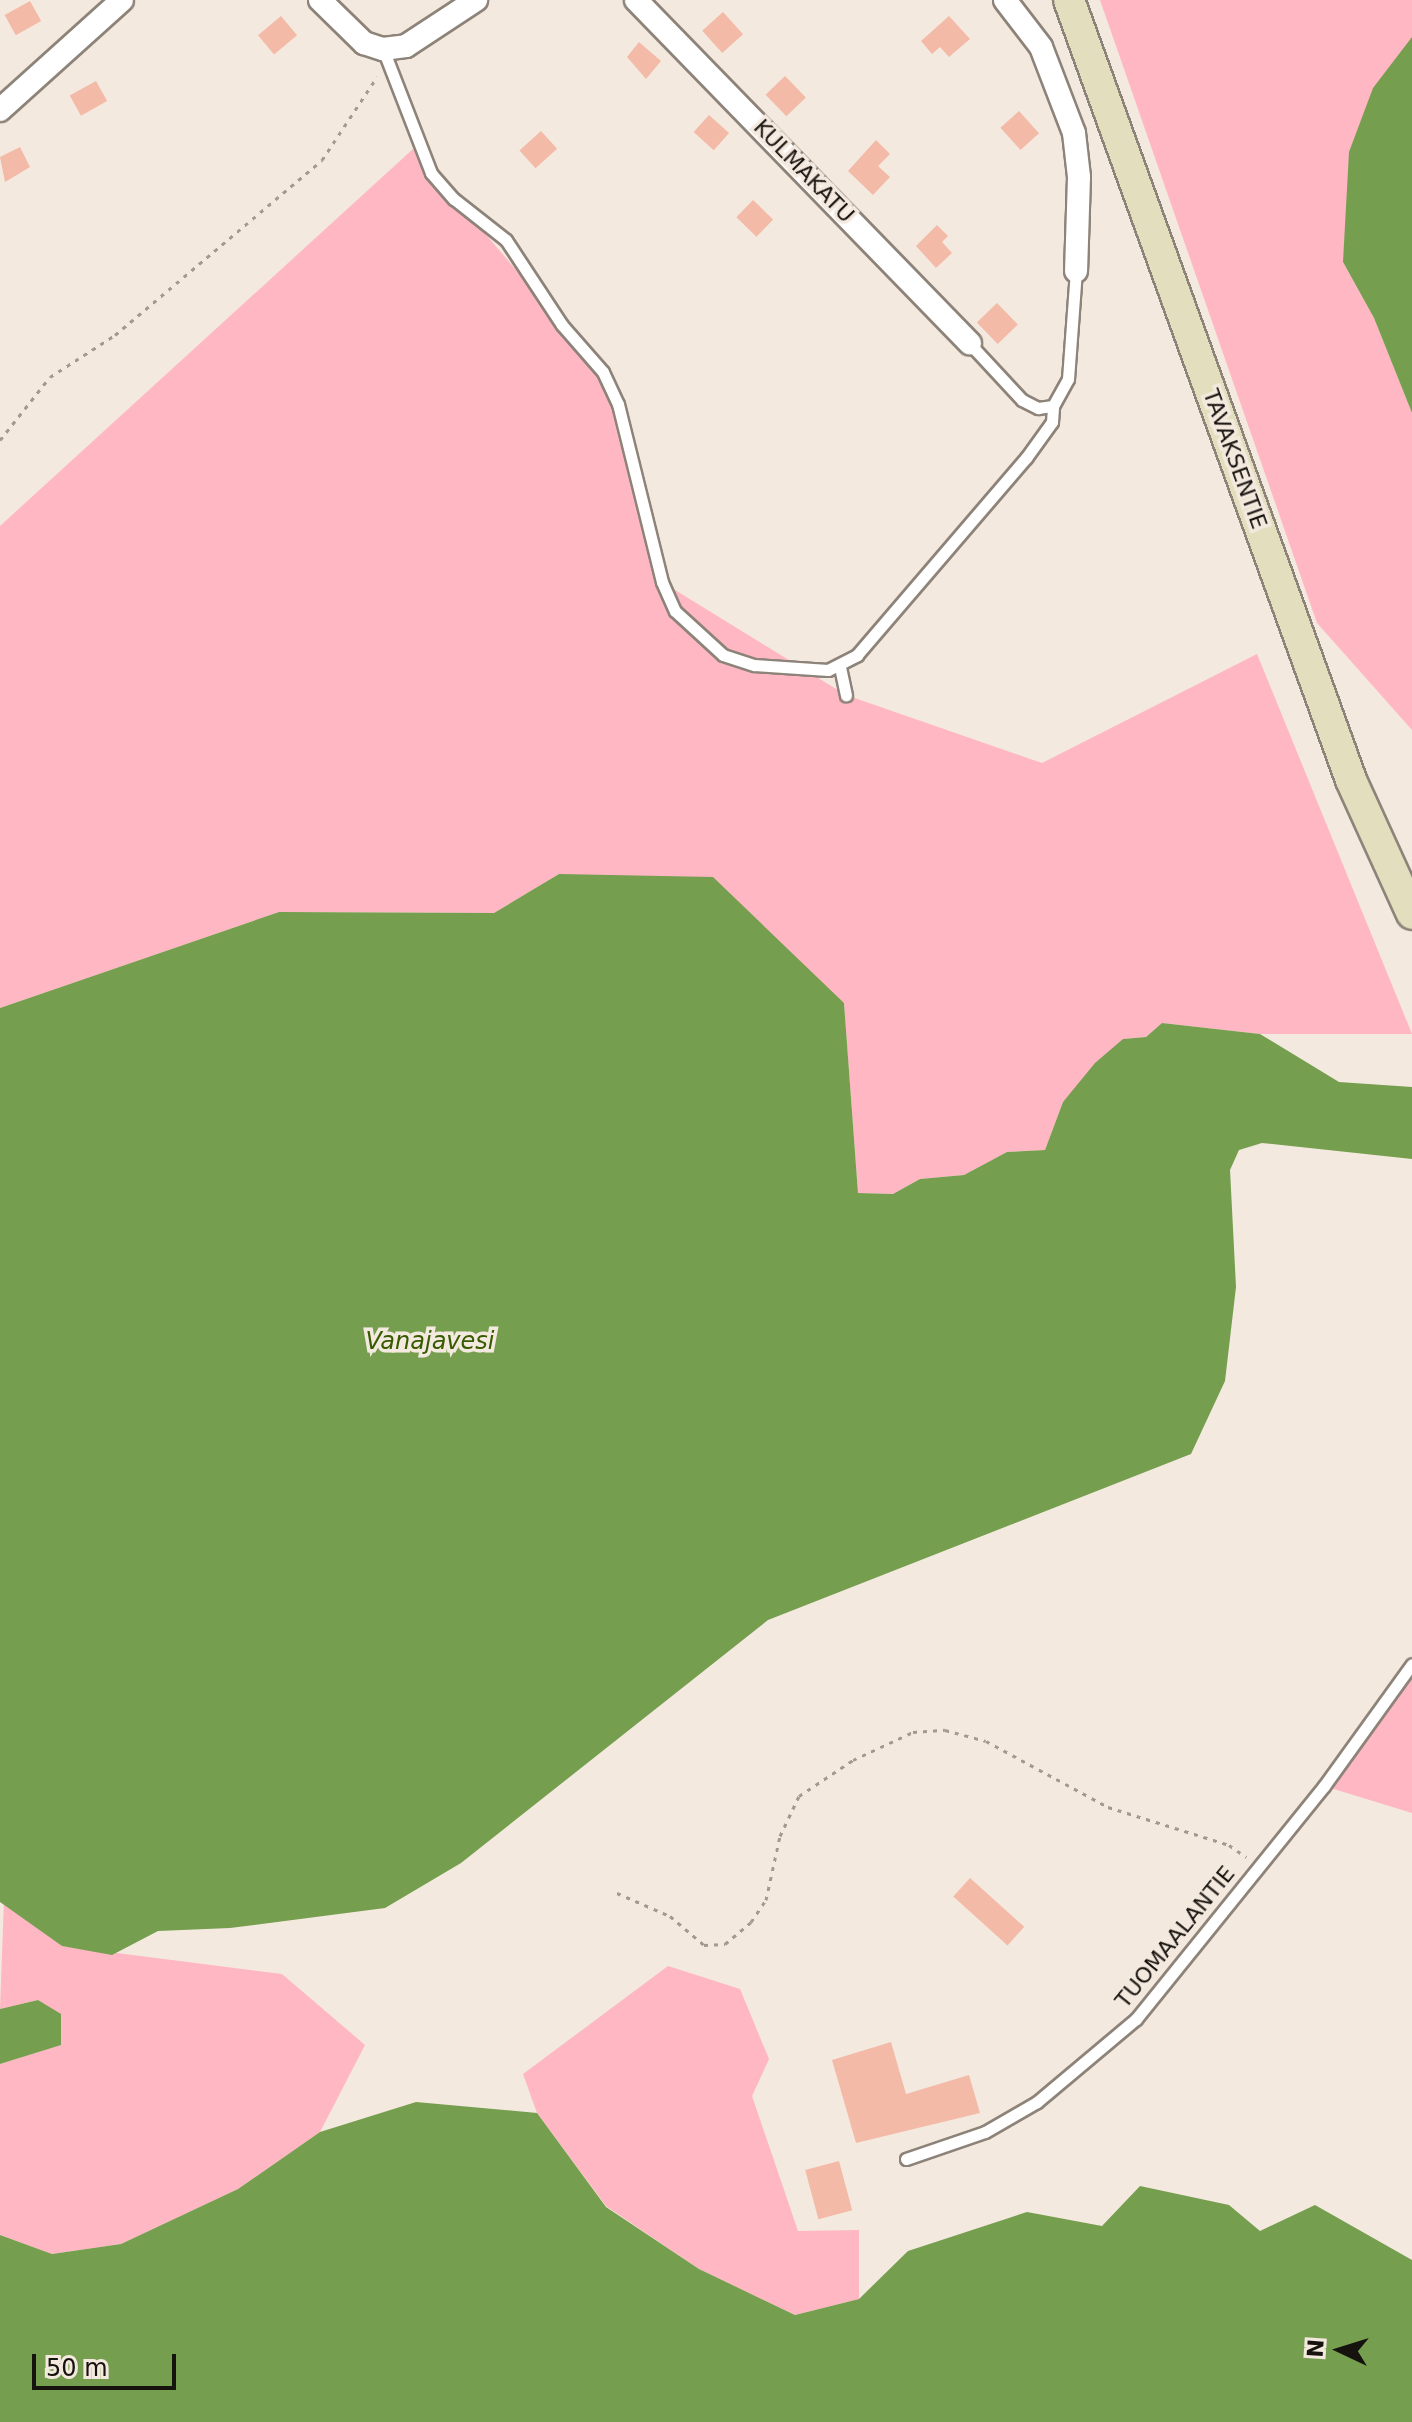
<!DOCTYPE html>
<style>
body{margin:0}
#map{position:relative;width:1412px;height:2422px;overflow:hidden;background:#f4e9de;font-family:"DejaVu Sans",sans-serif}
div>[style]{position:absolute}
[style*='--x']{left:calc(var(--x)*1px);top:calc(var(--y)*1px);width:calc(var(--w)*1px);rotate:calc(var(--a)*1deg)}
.green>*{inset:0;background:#feb7c3}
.water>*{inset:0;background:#759e4f}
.building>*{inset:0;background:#f3baa8;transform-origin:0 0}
.path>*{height:3px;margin-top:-1.5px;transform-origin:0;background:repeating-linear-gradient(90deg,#a29a91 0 4px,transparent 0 10px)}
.roads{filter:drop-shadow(2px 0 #8d8379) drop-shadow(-2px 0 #8d8379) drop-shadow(0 2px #8d8379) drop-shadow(0 -2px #8d8379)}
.lane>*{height:11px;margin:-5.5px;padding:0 5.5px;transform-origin:5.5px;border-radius:5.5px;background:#fff}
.street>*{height:22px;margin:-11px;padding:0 11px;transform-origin:11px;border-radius:11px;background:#fff}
.secondary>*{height:30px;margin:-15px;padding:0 15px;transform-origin:15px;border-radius:15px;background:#e3debe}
span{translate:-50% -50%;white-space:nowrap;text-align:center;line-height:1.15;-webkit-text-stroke:7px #f4e9de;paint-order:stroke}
.street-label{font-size:22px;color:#16120e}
.water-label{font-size:24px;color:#365b00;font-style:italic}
.north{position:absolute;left:1300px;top:2310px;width:80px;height:80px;-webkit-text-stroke:6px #f4e9de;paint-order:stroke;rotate:274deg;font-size:22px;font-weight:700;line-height:32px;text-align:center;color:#16120e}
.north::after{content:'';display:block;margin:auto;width:28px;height:36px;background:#16120e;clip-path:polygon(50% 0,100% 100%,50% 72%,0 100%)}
.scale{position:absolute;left:32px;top:2354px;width:144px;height:36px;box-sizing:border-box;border:4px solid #16120e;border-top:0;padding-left:10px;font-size:24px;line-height:28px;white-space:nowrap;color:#16120e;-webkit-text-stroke:6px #f4e9de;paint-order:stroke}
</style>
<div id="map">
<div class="green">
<i style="clip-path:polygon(1100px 0,1412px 0,1412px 37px,1343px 262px,1374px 318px,1412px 413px,1412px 730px,1317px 623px)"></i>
<i style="clip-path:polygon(413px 149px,603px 372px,662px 582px,846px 695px,1042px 763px,1257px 654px,1412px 1034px,1260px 1034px,1162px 1023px,1146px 1037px,1123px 1039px,1063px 1102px,1045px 1150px,1007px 1152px,964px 1175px,920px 1179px,893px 1194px,858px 1193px,844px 1003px,559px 874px,494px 913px,279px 912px,0 1008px,0 526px)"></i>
<i style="clip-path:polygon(1412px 1664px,1412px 1813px,1324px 1786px)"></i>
<i style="clip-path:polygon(4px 1900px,62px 1946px,282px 1974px,365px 2045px,320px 2132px,238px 2189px,121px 2244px,52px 2254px,0 2235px,0 2064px,60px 2045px,61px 2015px,38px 2000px,0 2009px)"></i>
<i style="clip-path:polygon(668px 1966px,740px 1989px,769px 2059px,752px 2096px,798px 2231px,859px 2230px,859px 2299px,795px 2315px,699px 2269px,606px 2206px,537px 2113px,523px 2074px)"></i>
</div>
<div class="water">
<i style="clip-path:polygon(1412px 37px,1412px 413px,1374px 318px,1343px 262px,1349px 152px,1373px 88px)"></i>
<i style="clip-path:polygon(559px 874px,713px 877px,844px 1003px,858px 1193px,893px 1194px,920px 1179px,964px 1175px,1007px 1152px,1045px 1150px,1063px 1102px,1095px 1063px,1123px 1039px,1146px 1037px,1162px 1023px,1260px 1034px,1339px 1082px,1412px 1087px,1412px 1159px,1262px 1143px,1239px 1150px,1230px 1170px,1236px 1287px,1225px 1381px,1191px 1454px,768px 1620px,461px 1863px,385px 1908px,230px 1928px,158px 1931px,112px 1955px,62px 1946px,0 1902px,0 1008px,279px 912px,494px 913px)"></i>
<i style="clip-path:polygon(38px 2000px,61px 2014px,61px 2045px,0 2064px,0 2009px)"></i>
<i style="clip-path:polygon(416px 2102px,537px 2113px,606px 2207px,699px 2269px,795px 2315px,859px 2299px,908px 2251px,1027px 2212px,1102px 2226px,1140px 2186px,1229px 2205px,1260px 2231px,1315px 2205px,1412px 2260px,1412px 2422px,0 2422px,0 2235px,52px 2254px,121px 2244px,238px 2189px,320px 2132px)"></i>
</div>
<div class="building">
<i style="left:30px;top:1px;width:23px;height:29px;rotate:61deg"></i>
<i style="left:723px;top:12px;width:30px;height:28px;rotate:48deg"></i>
<i style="left:281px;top:16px;width:25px;height:30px;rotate:50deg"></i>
<i style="clip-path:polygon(949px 16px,970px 39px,949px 57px,940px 47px,932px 54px,921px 41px)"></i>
<i style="clip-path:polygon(639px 42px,661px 61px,646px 79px,627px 57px)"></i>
<i style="left:785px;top:76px;width:30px;height:27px;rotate:46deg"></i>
<i style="left:96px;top:81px;width:23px;height:30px;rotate:61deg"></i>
<i style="left:1019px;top:111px;width:30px;height:25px;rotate:48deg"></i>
<i style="left:709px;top:115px;width:27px;height:23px;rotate:42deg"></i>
<i style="left:541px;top:131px;width:24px;height:29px;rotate:48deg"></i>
<i style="clip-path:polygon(876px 140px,890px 154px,878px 166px,890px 177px,873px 195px,848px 171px)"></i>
<i style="clip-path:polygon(20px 147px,30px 167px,5px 182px,0 157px)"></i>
<i style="left:753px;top:200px;width:28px;height:24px;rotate:44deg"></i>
<i style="clip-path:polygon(937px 225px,948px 236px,942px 242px,952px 253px,936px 268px,916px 246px)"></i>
<i style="left:997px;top:303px;width:30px;height:28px;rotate:46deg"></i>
<i style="left:970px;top:1878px;width:73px;height:25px;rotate:42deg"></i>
<i style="clip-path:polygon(891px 2042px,906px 2094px,969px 2075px,980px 2113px,856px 2143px,832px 2060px)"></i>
<i style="left:839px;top:2161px;width:51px;height:35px;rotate:75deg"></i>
</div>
<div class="path">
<i style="--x:0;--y:440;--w:80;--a:-51.6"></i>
<i style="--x:50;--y:377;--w:77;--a:-32.9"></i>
<i style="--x:115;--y:335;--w:271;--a:-40.2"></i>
<i style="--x:322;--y:160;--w:100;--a:-56.5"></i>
<i style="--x:617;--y:1893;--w:58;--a:23.5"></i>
<i style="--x:670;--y:1916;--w:45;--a:40.5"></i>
<i style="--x:704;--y:1945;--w:21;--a:-3"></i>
<i style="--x:725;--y:1944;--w:34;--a:-40"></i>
<i style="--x:751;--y:1922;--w:27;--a:-56"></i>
<i style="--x:766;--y:1900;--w:66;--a:-77.7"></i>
<i style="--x:780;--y:1836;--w:44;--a:-64.6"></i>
<i style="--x:799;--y:1796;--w:65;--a:-33.7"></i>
<i style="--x:853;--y:1760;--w:66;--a:-25"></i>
<i style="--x:913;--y:1732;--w:32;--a:-4"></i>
<i style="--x:945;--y:1730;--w:42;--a:15"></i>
<i style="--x:986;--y:1741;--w:139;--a:28.4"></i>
<i style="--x:1108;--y:1807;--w:127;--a:17.4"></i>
<i style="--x:1229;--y:1845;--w:21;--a:35"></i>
</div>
<div class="roads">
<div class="lane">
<i style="--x:383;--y:49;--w:133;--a:68.8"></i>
<i style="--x:431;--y:173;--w:35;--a:49"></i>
<i style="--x:454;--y:199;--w:66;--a:38.3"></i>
<i style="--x:506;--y:240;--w:102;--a:56.6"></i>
<i style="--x:562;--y:325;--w:62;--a:48.9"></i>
<i style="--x:603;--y:372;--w:35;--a:65"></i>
<i style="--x:618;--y:404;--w:183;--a:76.1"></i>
<i style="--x:662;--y:582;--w:32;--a:66"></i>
<i style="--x:675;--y:611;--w:65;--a:42.5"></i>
<i style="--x:723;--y:655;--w:33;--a:18"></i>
<i style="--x:754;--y:665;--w:74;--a:3.9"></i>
<i style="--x:828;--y:670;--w:33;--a:-27"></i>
<i style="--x:857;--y:655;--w:260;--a:-49.4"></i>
<i style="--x:1026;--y:458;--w:44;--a:-54.2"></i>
<i style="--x:1052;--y:422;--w:16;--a:-86"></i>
<i style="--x:970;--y:344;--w:76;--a:47.1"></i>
<i style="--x:1022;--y:400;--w:18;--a:27"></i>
<i style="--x:1038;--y:408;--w:15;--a:-8"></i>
<i style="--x:1053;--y:406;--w:31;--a:-61"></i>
<i style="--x:1068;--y:379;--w:108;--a:-85.8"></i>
<i style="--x:840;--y:667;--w:29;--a:78"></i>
<i style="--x:906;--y:2159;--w:83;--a:-18.9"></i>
<i style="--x:985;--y:2132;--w:60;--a:-30"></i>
<i style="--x:1037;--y:2102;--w:129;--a:-40"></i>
<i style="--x:1136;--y:2019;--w:299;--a:-51.1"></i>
<i style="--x:1324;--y:1786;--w:150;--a:-54.2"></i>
</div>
<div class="street">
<i style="--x:320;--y:0;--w:62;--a:44.3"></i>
<i style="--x:364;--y:43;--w:20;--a:18"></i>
<i style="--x:383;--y:49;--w:23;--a:-7"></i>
<i style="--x:406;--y:46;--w:84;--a:-33.3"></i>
<i style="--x:636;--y:0;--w:479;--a:45.8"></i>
<i style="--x:1005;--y:0;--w:59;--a:52.5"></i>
<i style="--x:1041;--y:47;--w:92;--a:69"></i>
<i style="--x:1074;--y:133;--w:44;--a:83.5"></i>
<i style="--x:1079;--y:177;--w:94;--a:91.8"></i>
<i style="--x:0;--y:110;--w:164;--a:-42"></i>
</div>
<div class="secondary">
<i style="--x:1069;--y:0;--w:829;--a:70.12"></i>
<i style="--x:1351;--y:780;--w:147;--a:65.5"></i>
</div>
</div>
<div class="street-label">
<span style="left:804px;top:171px;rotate:46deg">KULMAKATU</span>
<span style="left:1235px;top:459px;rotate:70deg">TAVAKSENTIE</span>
<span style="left:1175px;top:1937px;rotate:-51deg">TUOMAALANTIE</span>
</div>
<div class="water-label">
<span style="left:430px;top:1342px">Vanajavesi</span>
</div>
<div class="north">N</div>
<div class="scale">50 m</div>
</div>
